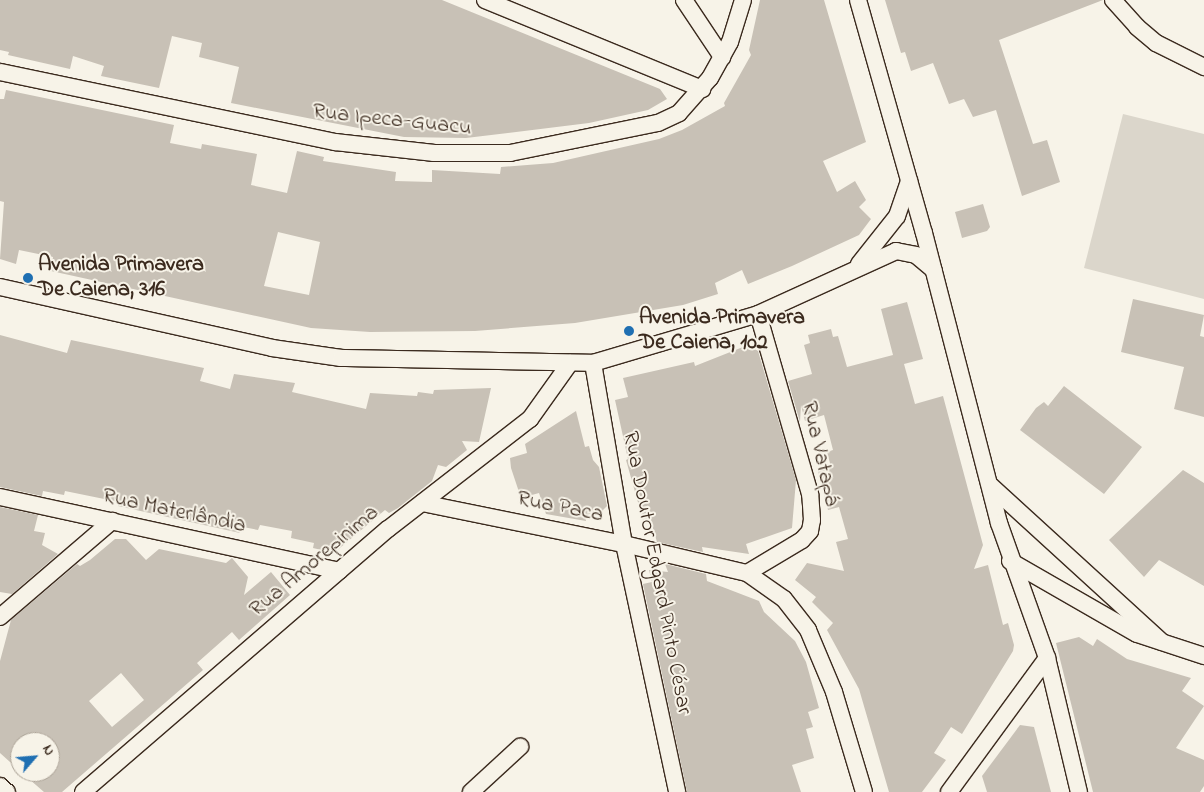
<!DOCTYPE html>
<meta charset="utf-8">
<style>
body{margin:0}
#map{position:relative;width:1204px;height:792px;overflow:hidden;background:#f7f3e8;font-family:"Indie Flower",sans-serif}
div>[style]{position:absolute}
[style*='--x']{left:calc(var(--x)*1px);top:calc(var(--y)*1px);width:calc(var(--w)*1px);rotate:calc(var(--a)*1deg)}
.green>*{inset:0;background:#dbd6cb}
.building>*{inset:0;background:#c8c1b6}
.roads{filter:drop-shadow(1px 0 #3b2a1e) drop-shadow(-1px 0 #3b2a1e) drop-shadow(0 1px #3b2a1e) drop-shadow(0 -1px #3b2a1e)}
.street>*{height:16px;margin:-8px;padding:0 8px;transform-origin:8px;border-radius:8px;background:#f7f3e8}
.dots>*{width:14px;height:14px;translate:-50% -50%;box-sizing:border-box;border:2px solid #f7f3e8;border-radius:50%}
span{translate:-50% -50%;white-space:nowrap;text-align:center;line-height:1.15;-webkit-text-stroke:4px #f7f3e8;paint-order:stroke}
.street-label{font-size:22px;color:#3b2a1e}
.poi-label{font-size:22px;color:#3b2a1e;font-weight:700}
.left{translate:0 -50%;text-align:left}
.north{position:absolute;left:10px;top:732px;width:50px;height:50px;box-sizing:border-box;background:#f7f3e8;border:1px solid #aca397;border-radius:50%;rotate:63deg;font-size:14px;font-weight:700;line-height:20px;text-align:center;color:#3b2a1e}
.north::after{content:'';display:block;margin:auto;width:18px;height:22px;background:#1f6fb2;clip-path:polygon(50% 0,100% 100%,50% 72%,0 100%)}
</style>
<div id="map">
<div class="green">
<i style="clip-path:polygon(1123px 114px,1204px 134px,1204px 299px,1084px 268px)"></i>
</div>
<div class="building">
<i style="clip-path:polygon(0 0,442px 0,660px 89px,667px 99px,648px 110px,589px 123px,466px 138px,404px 137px,231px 103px,239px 67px,199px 57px,202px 43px,172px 36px,159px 88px,101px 76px,104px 66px,73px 56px,70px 69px,8px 55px,9px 52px,0 50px)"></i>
<i style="clip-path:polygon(evenodd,760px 0,824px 0,866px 142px,823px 161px,837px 192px,855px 181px,866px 200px,859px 207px,871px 219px,859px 235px,792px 266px,748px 284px,742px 270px,715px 283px,718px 294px,683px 305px,575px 323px,475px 331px,370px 332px,311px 328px,51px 271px,53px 257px,19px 250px,16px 264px,0 259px,4px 202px,0 201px,0 99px,4px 99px,6px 90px,174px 125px,170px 143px,201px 149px,202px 144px,257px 154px,251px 185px,287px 193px,297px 151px,324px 157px,323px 161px,396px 172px,395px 181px,432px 182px,432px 170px,500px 174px,501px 167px,553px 163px,659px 139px,682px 130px,725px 106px,724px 103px,751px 55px,749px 50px,760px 0,278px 232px,320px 242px,309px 295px,264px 286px,278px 232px)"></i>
<i style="clip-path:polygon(885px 0,1103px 0,999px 40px,1033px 144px,1047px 140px,1060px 182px,1022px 196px,996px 110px,973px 117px,964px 99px,949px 104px,933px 63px,911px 71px,905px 52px,901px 53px)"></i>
<i style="clip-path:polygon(983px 204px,990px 227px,987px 231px,962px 238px,955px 212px)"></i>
<i style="clip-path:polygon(1133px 299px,1204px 315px,1200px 336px,1204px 337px,1204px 417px,1174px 409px,1184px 367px,1121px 352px)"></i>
<i style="clip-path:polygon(907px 302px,923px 359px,904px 364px,915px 404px,943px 396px,983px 545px,974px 569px,988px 565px,1003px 625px,1008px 623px,1014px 645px,1013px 651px,962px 734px,951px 727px,934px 753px,946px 760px,922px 792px,889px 792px,859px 689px,827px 630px,833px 623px,812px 602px,816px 597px,795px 580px,807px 563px,844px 571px,836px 542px,848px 539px,839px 507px,828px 510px,818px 471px,831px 467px,827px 452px,833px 450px,824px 415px,805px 421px,801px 405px,800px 422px,788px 381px,812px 374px,804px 345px,810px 343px,808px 335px,831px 329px,833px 337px,838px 336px,847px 367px,893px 355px,881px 309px)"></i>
<i style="clip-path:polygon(0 335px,67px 353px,71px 340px,204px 368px,200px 381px,230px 389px,234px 374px,295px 383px,292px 392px,366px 409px,370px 393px,417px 396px,418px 392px,433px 394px,434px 390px,491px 388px,479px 442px,462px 441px,467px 450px,446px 467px,438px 465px,432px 481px,398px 508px,389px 513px,385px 510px,334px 553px,313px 548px,314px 543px,291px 538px,292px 531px,260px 525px,258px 530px,233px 525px,240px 533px,118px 506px,119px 502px,65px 491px,64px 495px,43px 491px,42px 496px,0 487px)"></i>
<i style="clip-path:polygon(748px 345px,758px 351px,796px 480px,792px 528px,746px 544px,749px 554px,702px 547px,703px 552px,657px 542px,650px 518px,643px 520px,626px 460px,628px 459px,615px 400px,628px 397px,623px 378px,694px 362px,695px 366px)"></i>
<i style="clip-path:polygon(1064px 386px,1142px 447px,1104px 494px,1020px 430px,1036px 408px,1044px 402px,1048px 406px)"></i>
<i style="clip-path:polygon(576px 411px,585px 447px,589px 446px,593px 460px,599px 467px,607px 506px,601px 512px,585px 515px,586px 521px,546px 514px,539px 493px,521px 498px,511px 468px,510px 458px,527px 453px,525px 444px)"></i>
<i style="clip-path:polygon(1183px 470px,1204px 483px,1204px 586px,1159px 560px,1144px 577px,1109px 540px)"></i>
<i style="clip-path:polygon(0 507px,38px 515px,34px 531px,45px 533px,42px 545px,58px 554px,12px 594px,0 592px)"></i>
<i style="clip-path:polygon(evenodd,115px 539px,126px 539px,146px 560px,159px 549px,226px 563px,232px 558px,248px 577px,244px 595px,271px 572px,290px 595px,239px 640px,232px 632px,197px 663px,203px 670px,62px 792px,44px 792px,21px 772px,50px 772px,50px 742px,20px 742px,20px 771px,0 753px,0 661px,11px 620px,77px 564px,80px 566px,90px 560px,115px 539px,121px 673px,144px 700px,112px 727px,89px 701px,121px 673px)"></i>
<i style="clip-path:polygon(665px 564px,706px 574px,707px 581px,759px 601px,764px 612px,795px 641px,806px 662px,819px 708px,808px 712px,813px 727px,806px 729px,814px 758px,792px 765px,801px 792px,687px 792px,643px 584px,652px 582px,649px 570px,668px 572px)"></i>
<i style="clip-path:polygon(1079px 637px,1093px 646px,1097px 639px,1127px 659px,1191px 678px,1182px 691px,1204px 706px,1176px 748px,1204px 760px,1204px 786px,1200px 792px,1093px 792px,1056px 643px)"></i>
<i style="clip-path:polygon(1020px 725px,1034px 727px,1051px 792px,987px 792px,982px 776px)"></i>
</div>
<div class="roads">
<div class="street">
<i style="--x:485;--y:0;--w:235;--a:22.3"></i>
<i style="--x:684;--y:0;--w:69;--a:56.3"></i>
<i style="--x:858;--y:0;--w:242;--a:74.2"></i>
<i style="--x:924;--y:233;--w:300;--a:75.5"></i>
<i style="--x:999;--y:523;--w:143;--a:70.4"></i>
<i style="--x:1047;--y:658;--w:138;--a:76.6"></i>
<i style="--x:1113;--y:0;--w:36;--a:48"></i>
<i style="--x:1137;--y:27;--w:25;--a:40"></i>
<i style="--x:1156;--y:43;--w:54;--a:26.6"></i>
<i style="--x:0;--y:72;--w:342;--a:11.8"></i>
<i style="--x:335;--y:142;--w:100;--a:6.3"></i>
<i style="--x:434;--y:153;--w:76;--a:0"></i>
<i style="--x:510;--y:153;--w:151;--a:-11.5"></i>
<i style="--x:658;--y:123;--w:23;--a:-25"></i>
<i style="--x:679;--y:113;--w:47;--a:-48.5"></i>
<i style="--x:710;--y:78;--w:41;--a:-60.9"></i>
<i style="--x:730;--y:42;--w:44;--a:-72.8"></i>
<i style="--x:859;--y:264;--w:61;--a:-51.6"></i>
<i style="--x:897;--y:216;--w:37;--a:-71"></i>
<i style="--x:0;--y:287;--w:279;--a:12.6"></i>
<i style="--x:272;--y:348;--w:70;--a:8.2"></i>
<i style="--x:341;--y:358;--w:252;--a:1.1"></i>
<i style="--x:593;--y:363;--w:172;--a:-16.5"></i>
<i style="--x:758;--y:314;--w:152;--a:-24.5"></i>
<i style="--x:896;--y:251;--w:20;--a:11"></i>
<i style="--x:916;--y:255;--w:23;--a:40"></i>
<i style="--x:593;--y:363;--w:184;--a:80.3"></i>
<i style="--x:624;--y:544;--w:254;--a:77.9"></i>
<i style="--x:991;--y:486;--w:231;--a:42.4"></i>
<i style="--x:0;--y:497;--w:347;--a:12.3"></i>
<i style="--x:422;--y:503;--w:206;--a:11.5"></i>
<i style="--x:624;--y:544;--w:126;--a:13.3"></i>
<i style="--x:747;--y:573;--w:45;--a:35.1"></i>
<i style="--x:784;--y:599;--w:39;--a:52"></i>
<i style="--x:808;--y:630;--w:67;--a:67.2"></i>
<i style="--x:834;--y:692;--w:104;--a:73.3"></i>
<i style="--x:1010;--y:561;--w:146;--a:29.9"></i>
<i style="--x:1137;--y:634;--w:71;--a:18.2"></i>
<i style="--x:747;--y:573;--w:64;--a:-31"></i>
<i style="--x:802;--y:540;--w:12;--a:-48"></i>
<i style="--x:810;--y:531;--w:11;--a:-80"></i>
<i style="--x:812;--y:520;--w:26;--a:-94"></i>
<i style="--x:810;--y:494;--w:187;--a:-106.1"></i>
<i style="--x:0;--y:617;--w:148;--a:-40.6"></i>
<i style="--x:0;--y:786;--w:9;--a:41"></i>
<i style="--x:83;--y:792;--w:403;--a:-40.8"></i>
<i style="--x:388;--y:529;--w:180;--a:-37.8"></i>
<i style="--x:530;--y:419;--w:69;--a:-54.5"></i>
<i style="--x:471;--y:792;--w:67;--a:-42.6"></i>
<i style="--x:949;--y:792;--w:166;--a:-53.8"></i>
</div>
</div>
<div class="dots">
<i style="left:28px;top:278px;background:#1f6fb2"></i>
<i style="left:629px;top:331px;background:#1f6fb2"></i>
</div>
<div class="street-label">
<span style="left:392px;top:121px;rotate:6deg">Rua Ipeca-Guacu</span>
<span style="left:819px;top:454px;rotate:77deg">Rua Vatapá</span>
<span style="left:560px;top:508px;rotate:11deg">Rua Paca</span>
<span style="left:174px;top:512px;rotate:12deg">Rua Materlândia</span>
<span style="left:315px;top:562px;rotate:-40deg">Rua Amorepinima</span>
<span style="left:656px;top:573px;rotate:79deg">Rua Doutor Edgard Pinto César</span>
</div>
<div class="poi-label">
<span class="left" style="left:38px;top:278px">Avenida Primavera<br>De Caiena, 316</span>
<span class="left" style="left:639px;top:331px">Avenida Primavera<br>De Caiena, 102</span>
</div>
<div class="north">N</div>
</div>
